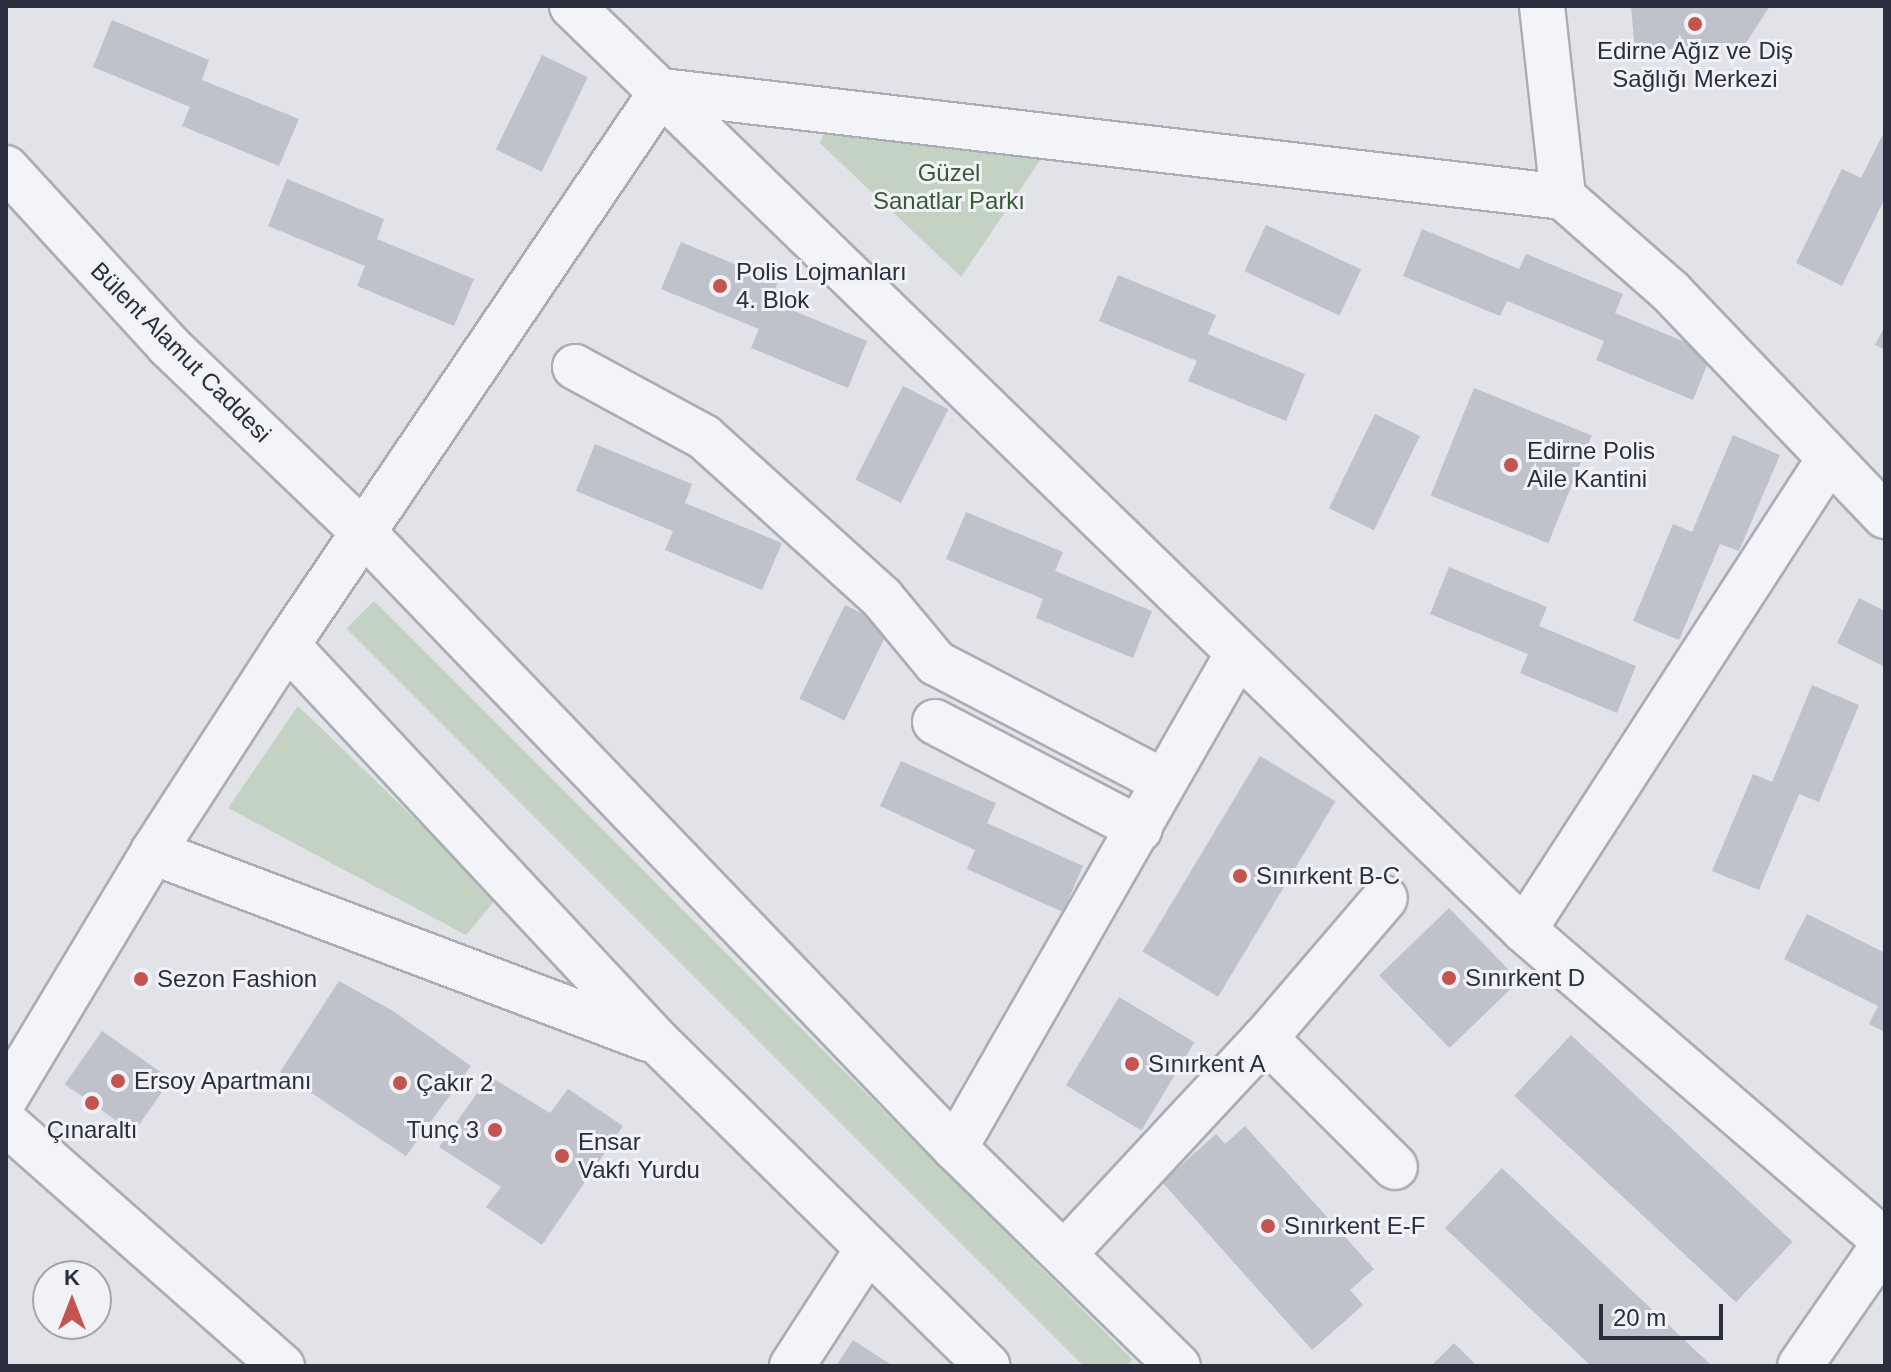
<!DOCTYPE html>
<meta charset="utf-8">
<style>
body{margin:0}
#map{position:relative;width:1891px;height:1372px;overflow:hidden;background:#e1e3e9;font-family:Helvetica,sans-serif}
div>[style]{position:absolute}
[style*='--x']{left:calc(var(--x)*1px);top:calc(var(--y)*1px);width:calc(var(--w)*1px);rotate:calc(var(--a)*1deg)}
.green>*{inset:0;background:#c4d2c3;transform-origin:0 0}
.building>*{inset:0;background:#bfc1cb;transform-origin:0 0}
.roads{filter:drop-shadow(2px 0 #aaadb6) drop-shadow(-2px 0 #aaadb6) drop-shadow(0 2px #aaadb6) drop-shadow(0 -2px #aaadb6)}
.minor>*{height:44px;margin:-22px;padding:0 22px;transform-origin:22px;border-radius:22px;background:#f3f4f7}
.dots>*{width:22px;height:22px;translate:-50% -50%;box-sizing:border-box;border:4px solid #f0f2f6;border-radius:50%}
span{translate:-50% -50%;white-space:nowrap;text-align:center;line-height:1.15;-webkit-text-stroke:6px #f0f2f6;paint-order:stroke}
.poi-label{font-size:24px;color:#2b2e3f}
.left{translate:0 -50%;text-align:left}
.right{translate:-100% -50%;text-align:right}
.park-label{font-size:24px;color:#395a39}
.street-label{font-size:24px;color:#2b2e3f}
.frame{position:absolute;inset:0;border:8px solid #2b2e3f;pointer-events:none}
.north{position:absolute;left:32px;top:1260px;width:80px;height:80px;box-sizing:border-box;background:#f0f2f6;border:2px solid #a1a4ad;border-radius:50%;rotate:0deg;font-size:22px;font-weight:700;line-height:32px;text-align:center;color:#2b2e3f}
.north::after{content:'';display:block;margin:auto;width:28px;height:36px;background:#c45450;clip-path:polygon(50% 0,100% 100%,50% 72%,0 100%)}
.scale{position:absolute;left:1599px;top:1304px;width:124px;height:36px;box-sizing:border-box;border:4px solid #2b2e3f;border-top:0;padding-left:10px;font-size:24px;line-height:28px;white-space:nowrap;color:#2b2e3f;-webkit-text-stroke:6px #f0f2f6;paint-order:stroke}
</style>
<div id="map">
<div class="green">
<i style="clip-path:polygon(830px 119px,1045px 153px,961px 277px,820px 143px)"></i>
<i style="left:374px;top:601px;width:1073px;height:39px;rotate:45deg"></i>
<i style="clip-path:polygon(298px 706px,497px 898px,466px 935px,228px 808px)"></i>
</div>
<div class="building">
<i style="clip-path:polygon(1631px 6px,1770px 6px,1746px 43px,1635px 52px)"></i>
<i style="clip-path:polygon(112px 20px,209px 60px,202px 80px,299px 119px,279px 166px,182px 126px,190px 107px,93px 67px)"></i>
<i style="left:542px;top:55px;width:51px;height:105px;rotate:26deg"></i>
<i style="clip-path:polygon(1885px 130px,1885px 198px,1842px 286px,1796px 263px,1842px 169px,1861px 178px)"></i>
<i style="clip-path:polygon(287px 179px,384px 219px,377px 239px,474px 279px,454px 326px,357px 286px,365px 266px,268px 226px)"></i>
<i style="left:1266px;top:225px;width:105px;height:51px;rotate:25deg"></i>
<i style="clip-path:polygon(1422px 229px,1519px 269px,1526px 254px,1623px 294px,1615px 313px,1712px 353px,1693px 400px,1596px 360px,1604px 341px,1507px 301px,1500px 316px,1403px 276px)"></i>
<i style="clip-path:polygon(681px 242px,778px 282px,770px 301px,867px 341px,848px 388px,751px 348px,759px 329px,661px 289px)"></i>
<i style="clip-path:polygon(1118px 275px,1216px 315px,1208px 334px,1305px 374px,1286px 421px,1188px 381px,1197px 361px,1099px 321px)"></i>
<i style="clip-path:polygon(1885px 326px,1885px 350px,1875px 345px)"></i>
<i style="left:903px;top:386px;width:51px;height:105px;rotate:27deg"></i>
<i style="left:1474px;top:388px;width:127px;height:116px;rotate:22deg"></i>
<i style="left:1375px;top:414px;width:50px;height:105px;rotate:26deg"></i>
<i style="clip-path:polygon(1733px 435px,1780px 455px,1739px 551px,1720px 544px,1679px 640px,1633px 621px,1673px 524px,1692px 532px)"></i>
<i style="clip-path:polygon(595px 444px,692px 484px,685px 503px,782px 543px,762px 590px,665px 550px,673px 531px,576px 491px)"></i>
<i style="clip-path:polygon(966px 512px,1063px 552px,1055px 571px,1152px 611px,1133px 658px,1036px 618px,1043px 599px,946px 559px)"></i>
<i style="clip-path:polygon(1449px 567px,1547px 607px,1539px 626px,1636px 666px,1617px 713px,1520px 673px,1528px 654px,1430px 614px)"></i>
<i style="clip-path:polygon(1859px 598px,1885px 611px,1885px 667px,1837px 643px)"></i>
<i style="left:845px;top:605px;width:50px;height:104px;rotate:26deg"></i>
<i style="clip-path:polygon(1812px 685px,1859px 705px,1819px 802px,1799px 794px,1759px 890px,1712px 871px,1753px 774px,1772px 782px)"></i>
<i style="left:1260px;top:756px;width:88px;height:228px;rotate:31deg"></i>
<i style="clip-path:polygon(901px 761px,996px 803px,987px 823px,1083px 866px,1063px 912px,967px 869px,975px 850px,880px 806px)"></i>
<i style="left:1449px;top:908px;width:101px;height:97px;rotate:46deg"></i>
<i style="clip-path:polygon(1807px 914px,1885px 953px,1885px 1032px,1869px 1024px,1878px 1006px,1784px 959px)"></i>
<i style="clip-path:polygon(339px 981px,393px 1011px,471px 1066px,406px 1156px,280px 1072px)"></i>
<i style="left:1119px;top:997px;width:88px;height:103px;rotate:31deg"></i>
<i style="left:102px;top:1031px;width:84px;height:65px;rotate:35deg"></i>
<i style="left:1571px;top:1035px;width:303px;height:83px;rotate:43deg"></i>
<i style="clip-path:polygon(489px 1076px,550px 1113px,568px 1089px,623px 1126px,542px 1245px,486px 1207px,501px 1187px,439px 1147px)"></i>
<i style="clip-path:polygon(1245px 1126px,1374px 1269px,1350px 1290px,1363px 1305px,1312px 1350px,1162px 1182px,1216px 1134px,1225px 1144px)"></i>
<i style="clip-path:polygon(1502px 1168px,1712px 1366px,1591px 1366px,1445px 1228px)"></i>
<i style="clip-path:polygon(853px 1340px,893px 1366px,836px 1366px)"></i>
<i style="clip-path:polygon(1454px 1343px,1477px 1366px,1431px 1366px)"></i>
</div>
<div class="roads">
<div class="minor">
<i style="--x:572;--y:6;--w:1327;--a:44.14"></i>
<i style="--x:1524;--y:930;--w:477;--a:40.8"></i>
<i style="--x:1542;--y:6;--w:192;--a:83.7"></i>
<i style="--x:6;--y:168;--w:240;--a:47.5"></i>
<i style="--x:168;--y:345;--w:269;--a:43.8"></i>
<i style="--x:362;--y:531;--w:856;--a:46.14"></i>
<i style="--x:955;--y:1148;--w:312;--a:44.4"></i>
<i style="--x:575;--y:367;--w:147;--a:28.5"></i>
<i style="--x:704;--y:437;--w:240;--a:42.1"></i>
<i style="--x:882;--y:598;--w:85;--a:50.3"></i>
<i style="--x:936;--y:663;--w:256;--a:27.5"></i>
<i style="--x:287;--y:645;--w:543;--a:46.94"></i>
<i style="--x:658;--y:1042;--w:462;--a:44.5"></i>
<i style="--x:935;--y:722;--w:231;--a:27.6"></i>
<i style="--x:153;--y:852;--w:529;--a:20.7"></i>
<i style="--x:1524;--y:930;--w:561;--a:-57.07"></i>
<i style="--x:1265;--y:1038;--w:183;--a:44.8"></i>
<i style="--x:6;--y:1097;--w:286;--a:-59"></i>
<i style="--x:153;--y:852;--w:247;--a:-57.1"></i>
<i style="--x:287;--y:645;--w:669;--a:-55.91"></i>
<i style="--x:662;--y:91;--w:907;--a:6.71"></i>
<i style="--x:1563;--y:197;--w:144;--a:41.3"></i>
<i style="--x:1671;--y:292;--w:310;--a:46.3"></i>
<i style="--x:6;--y:1123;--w:368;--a:41.4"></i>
<i style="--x:955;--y:1148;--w:568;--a:-60.23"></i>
<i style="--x:1064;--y:1254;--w:295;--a:-47.1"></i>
<i style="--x:1265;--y:1038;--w:184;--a:-49.4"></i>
<i style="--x:792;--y:1366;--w:138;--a:-57.1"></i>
<i style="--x:1800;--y:1366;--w:150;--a:-55.4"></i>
</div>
</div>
<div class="dots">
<i style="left:1695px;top:24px;background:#c45450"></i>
<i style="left:720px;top:286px;background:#c45450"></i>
<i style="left:1511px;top:465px;background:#c45450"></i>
<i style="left:1240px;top:876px;background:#c45450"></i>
<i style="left:1449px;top:978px;background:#c45450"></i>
<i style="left:141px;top:979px;background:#c45450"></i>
<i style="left:1132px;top:1064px;background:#c45450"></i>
<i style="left:118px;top:1081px;background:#c45450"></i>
<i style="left:400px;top:1083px;background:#c45450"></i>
<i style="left:92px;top:1103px;background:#c45450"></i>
<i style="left:495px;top:1130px;background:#c45450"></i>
<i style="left:562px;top:1156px;background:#c45450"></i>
<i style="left:1268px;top:1226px;background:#c45450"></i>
</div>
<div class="poi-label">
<span style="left:1695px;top:65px">Edirne Ağız ve Diş<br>Sağlığı Merkezi</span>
<span class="left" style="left:736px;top:286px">Polis Lojmanları<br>4. Blok</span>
<span class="left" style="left:1527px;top:465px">Edirne Polis<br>Aile Kantini</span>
<span class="left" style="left:1256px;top:876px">Sınırkent B-C</span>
<span class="left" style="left:1465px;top:978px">Sınırkent D</span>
<span class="left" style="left:157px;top:979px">Sezon Fashion</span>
<span class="left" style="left:1148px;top:1064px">Sınırkent A</span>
<span class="left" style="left:134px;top:1081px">Ersoy Apartmanı</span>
<span class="left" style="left:416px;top:1083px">Çakır 2</span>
<span style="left:92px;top:1130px">Çınaraltı</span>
<span class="right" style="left:479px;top:1130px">Tunç 3</span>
<span class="left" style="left:578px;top:1156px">Ensar<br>Vakfı Yurdu</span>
<span class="left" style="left:1284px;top:1226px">Sınırkent E-F</span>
</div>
<div class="park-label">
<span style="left:949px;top:187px">Güzel<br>Sanatlar Parkı</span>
</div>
<div class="street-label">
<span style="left:181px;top:352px;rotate:45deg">Bülent Alamut Caddesi</span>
</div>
<div class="frame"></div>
<div class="north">K</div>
<div class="scale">20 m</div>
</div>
